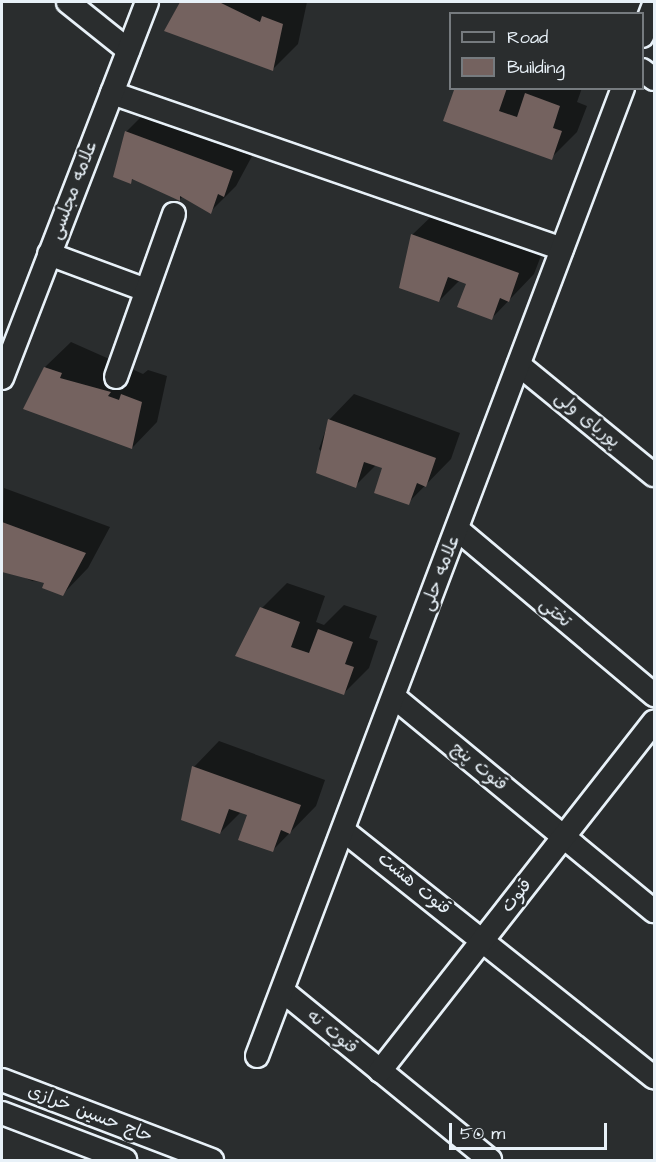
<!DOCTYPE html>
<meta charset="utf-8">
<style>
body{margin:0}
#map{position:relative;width:656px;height:1162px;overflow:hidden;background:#2a2d2e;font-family:"Architects Daughter","Playpen Sans Arabic",sans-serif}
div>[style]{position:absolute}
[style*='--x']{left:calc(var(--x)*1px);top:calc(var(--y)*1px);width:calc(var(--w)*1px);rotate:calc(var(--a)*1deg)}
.shadow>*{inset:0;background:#0007}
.building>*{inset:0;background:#74625f}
.roads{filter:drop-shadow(2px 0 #e8f1f8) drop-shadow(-2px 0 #e8f1f8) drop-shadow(0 2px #e8f1f8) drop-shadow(0 -2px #e8f1f8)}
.minor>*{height:22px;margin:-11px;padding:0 11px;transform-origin:11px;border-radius:11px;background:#2a2d2e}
span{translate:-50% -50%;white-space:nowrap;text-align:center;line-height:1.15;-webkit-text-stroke:5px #2a2d2e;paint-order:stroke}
.street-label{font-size:18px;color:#e8f1f8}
.frame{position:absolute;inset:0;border:3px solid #e8f1f8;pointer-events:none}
.legend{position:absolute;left:449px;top:12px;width:195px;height:78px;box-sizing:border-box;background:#2a2d2e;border:2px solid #767b7f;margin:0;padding:8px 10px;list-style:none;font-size:18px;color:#e8f1f8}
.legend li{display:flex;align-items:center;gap:12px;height:30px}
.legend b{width:30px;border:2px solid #767b7f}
.scale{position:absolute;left:449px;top:1123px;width:158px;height:27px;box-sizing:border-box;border:3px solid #e8f1f8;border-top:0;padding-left:8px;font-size:18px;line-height:21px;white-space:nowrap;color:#e8f1f8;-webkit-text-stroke:4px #2a2d2e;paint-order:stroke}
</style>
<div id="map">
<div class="shadow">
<i style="clip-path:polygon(180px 2px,307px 2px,298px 44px,272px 70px,166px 30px)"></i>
<i style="clip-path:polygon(458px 88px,582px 88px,577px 102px,587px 106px,577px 132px,551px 158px)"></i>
<i style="clip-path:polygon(152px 106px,258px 145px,236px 186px,210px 212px,183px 196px,179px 200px,134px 178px,130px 182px,126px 132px)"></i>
<i style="clip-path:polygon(438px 210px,544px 248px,534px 274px,492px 318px,468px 283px,460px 280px,439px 301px,412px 235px)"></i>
<i style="clip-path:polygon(71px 342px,143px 374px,148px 370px,167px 376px,157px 422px,132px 448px,45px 367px)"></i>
<i style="clip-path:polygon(354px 394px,460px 433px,451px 459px,408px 503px,384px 468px,376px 465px,355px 486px,319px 449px,329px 420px)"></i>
<i style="clip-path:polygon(4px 488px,110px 527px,88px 568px,63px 594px,46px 582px,32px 581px,2px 567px)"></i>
<i style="clip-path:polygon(287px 583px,325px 596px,316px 622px,324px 625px,344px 605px,377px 616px,369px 638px,378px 641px,369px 668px,343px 694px,237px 656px,262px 608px)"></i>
<i style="clip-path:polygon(219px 741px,325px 780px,316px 806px,273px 850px,249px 814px,241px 812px,220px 833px,194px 767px)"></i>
</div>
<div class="building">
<i style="clip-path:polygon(180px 2px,219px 2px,260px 22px,262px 16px,283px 24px,273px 71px,164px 31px)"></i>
<i style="clip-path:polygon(462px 88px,507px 88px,499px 111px,517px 117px,525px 93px,560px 106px,553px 128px,562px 131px,552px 160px,443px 121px,454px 90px)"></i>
<i style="clip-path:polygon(125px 131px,233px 171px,224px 197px,218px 194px,211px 214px,180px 196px,180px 201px,132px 179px,131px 184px,113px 177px)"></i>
<i style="clip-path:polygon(411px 234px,519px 273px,509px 302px,500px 298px,492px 320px,457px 307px,466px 284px,448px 277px,439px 302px,399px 288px)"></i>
<i style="clip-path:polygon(44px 367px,62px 373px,60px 378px,111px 392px,108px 396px,119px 400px,121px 394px,142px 402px,132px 449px,23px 409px)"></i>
<i style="clip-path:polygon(328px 419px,436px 458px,426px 487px,417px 483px,409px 505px,374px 493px,382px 468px,364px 462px,356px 488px,316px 473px)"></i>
<i style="clip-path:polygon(2px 522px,86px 553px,63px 596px,42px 588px,44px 583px,2px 572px)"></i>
<i style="clip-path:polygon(260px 607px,300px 622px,291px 647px,309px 653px,318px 629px,353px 642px,345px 664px,354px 667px,344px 695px,235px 656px)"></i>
<i style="clip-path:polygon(192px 766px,301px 805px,290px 834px,281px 830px,273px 852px,238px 840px,247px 815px,229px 809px,220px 834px,181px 820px)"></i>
</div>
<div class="roads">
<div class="minor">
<i style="--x:68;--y:2;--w:77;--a:38.7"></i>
<i style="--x:642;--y:36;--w:34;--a:-69"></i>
<i style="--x:642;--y:70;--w:15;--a:37"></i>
<i style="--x:112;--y:93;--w:476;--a:19.1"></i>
<i style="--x:49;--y:254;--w:103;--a:20.4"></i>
<i style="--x:519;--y:365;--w:174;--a:39.2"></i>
<i style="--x:116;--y:377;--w:173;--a:-70.4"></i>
<i style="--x:2;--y:378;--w:403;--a:-68.9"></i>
<i style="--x:457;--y:529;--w:258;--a:40.1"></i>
<i style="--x:394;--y:697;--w:337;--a:39.5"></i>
<i style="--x:344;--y:831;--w:396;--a:38.5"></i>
<i style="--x:284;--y:992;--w:266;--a:39.2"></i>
<i style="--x:257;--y:1056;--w:1035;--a:-69.29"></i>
<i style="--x:380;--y:1071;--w:444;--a:-51.9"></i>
<i style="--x:2;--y:1080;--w:225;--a:20.9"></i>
<i style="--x:2;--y:1113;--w:132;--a:20.9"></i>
</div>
</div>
<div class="street-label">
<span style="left:74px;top:190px;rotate:-69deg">علامه مجلسی</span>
<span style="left:587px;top:420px;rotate:39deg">پوریای ولی</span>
<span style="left:441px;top:573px;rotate:-69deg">علامه حلی</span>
<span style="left:555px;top:613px;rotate:40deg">تختی</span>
<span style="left:479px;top:767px;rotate:39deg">قنوت پنج</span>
<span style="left:414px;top:884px;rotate:39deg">قنوت هشت</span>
<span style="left:517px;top:896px;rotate:-52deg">قنوت</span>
<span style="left:332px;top:1032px;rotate:39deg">قنوت نه</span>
<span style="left:90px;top:1114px;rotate:21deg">حاج حسین خرازی</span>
</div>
<div class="frame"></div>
<ul class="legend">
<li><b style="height:8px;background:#2a2d2e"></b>Road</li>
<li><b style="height:16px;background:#74625f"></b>Building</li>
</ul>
<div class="scale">50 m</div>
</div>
